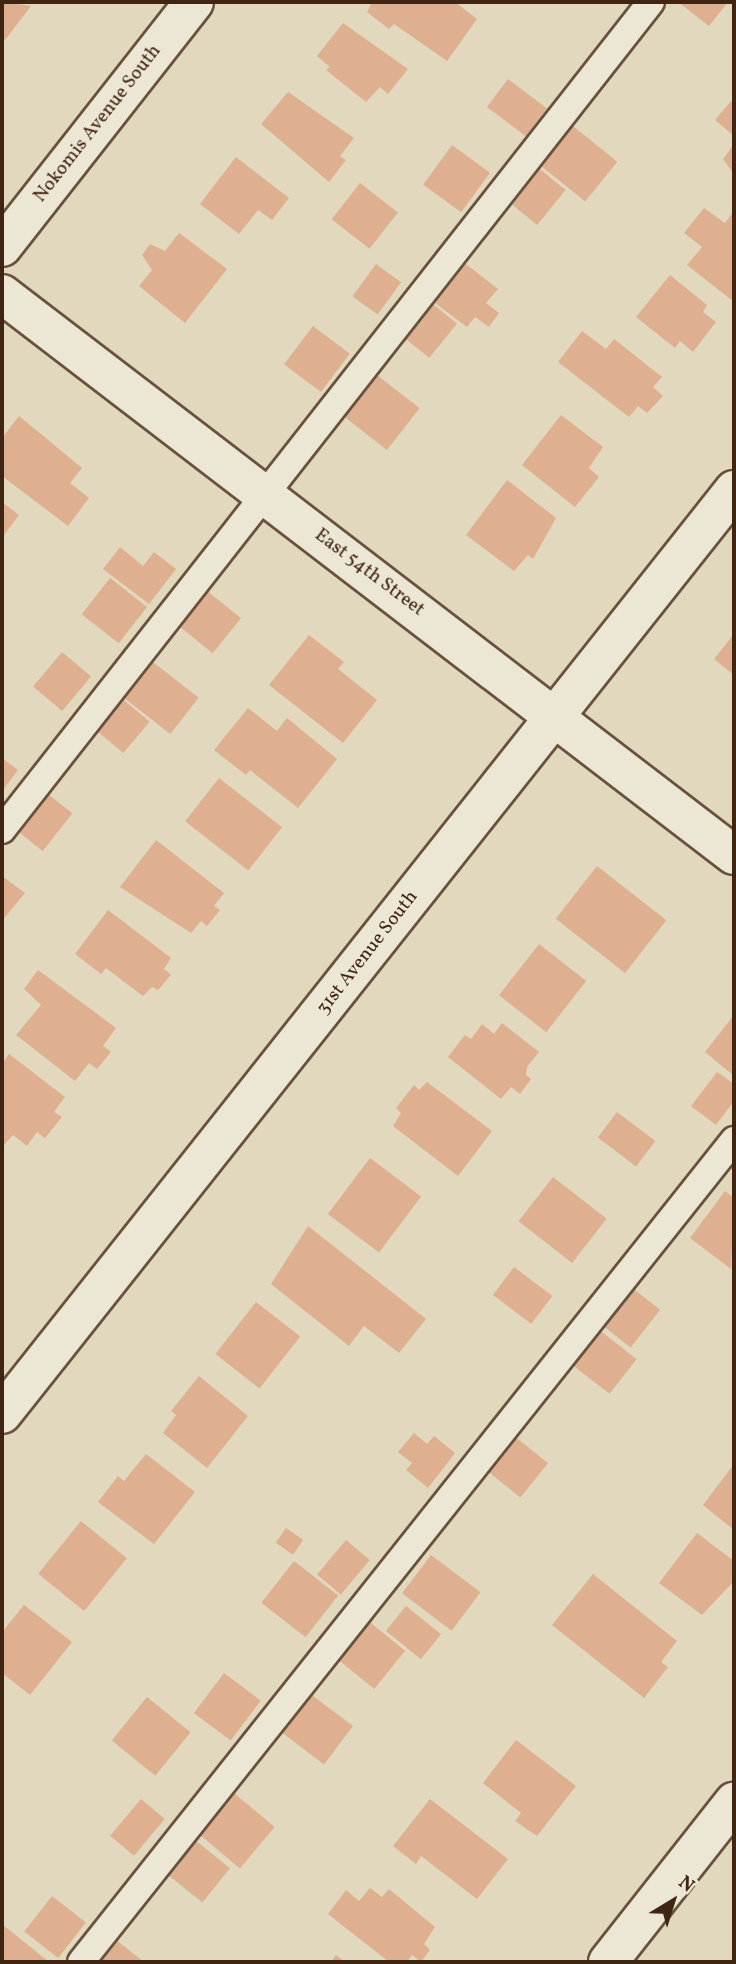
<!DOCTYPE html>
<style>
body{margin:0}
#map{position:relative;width:736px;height:1964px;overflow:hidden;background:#e1d8be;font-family:Vollkorn,serif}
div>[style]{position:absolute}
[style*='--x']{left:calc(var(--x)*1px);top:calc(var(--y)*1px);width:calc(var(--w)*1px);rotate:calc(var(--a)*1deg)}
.building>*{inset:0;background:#deb08f;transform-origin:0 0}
.roads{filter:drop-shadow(2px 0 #68523d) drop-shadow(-2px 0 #68523d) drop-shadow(0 2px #68523d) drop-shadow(0 -2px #68523d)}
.service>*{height:26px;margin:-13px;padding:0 13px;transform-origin:13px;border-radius:13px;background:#ece6d5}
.minor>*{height:38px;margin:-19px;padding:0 19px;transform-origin:19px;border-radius:19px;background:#ece6d5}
.tertiary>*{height:38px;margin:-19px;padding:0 19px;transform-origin:19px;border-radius:19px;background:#ece6d5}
span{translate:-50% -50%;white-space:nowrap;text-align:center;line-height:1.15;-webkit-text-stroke:5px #ece6d5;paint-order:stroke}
.street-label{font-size:19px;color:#3f2512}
.frame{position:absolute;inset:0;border:4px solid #3f2512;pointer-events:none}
.north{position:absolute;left:638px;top:1866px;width:70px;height:70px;-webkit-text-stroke:5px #ece6d5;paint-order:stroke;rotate:38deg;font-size:19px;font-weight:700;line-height:28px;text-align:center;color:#3f2512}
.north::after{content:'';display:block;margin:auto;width:24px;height:32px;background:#3f2512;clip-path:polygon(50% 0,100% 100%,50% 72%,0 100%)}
</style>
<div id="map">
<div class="building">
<i style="clip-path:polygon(2px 2px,31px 6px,5px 40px,2px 37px)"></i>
<i style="clip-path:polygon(372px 2px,455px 2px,477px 19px,447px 61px,394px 24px,389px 29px,367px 12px)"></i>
<i style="clip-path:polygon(678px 2px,728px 2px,709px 26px)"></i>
<i style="clip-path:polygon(343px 23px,408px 69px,388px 94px,380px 87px,366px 102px,326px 70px,330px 67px,317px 56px)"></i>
<i style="left:508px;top:79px;width:49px;height:35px;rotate:37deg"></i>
<i style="clip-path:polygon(288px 92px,354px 138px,340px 156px,346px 160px,329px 182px,261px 124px)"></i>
<i style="clip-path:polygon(731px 101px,734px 104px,734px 136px,715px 120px)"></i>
<i style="left:573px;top:126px;width:57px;height:51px;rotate:39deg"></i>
<i style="clip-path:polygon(734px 144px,734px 174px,723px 159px)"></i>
<i style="left:452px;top:145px;width:47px;height:49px;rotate:36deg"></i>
<i style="clip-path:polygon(236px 157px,289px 198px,272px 220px,258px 210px,239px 234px,200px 204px)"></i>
<i style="left:536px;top:166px;width:38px;height:45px;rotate:39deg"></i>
<i style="left:360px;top:183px;width:48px;height:46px;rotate:38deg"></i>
<i style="clip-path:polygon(704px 208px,725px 223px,734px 211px,734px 302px,687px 265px,702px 247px,684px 233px)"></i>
<i style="clip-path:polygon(179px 233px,227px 269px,185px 323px,139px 286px,152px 270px,142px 255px,150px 244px,165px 251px)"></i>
<i style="clip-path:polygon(462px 261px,498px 289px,486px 303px,499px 313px,489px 327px,475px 317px,467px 327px,431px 300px)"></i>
<i style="left:376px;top:264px;width:31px;height:40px;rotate:36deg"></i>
<i style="clip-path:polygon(670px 275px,707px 305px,703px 312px,716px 322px,693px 352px,680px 341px,675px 348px,636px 317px)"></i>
<i style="left:429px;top:301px;width:36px;height:44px;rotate:39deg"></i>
<i style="left:313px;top:326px;width:46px;height:48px;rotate:37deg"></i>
<i style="clip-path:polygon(582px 331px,606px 349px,614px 339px,662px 377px,653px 387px,663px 396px,647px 413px,638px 406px,629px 417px,558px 362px)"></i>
<i style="left:377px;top:375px;width:54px;height:53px;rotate:38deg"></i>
<i style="clip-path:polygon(561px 415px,603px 447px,589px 468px,599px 477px,575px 507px,522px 465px)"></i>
<i style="clip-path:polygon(19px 416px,82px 468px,70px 483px,89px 498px,68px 526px,2px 476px,2px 438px)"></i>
<i style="clip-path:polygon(507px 480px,556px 518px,533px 559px,528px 555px,514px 571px,466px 535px)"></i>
<i style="clip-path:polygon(2px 502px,19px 515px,2px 538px)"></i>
<i style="clip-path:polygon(120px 547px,143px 566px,154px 552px,176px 569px,149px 604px,103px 569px)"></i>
<i style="left:110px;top:578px;width:47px;height:46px;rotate:38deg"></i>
<i style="left:206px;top:590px;width:45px;height:45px;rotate:39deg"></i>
<i style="clip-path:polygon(734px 634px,734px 675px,714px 659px)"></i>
<i style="clip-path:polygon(309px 635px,344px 662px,338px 669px,377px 700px,343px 743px,269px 685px)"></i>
<i style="left:62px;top:652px;width:38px;height:45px;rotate:40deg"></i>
<i style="left:149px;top:659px;width:63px;height:46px;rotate:38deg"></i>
<i style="left:119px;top:696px;width:40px;height:41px;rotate:40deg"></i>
<i style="clip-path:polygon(248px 708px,277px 731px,287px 718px,337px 759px,298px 808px,250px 770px,246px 775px,214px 750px)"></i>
<i style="clip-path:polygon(2px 758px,18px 770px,2px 791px)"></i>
<i style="left:219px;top:778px;width:80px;height:55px;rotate:38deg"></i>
<i style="left:44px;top:791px;width:36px;height:48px;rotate:38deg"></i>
<i style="clip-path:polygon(156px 840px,224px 893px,214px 906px,220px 910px,207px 926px,201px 921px,191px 933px,120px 887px)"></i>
<i style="left:597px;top:866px;width:88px;height:67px;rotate:38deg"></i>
<i style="clip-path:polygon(2px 876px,25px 893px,2px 921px)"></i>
<i style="clip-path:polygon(108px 910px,171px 958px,164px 969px,171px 975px,158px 990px,152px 987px,143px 996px,106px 968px,101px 974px,75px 954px)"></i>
<i style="left:539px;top:944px;width:60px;height:65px;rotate:38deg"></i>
<i style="clip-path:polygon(38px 970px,116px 1028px,103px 1046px,111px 1052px,97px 1069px,89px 1063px,75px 1081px,16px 1035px,41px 1005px,24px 989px)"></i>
<i style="clip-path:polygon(734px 1015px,734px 1076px,705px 1052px)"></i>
<i style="clip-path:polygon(502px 1023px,539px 1052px,527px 1067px,526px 1075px,531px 1079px,520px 1094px,511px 1087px,501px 1099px,448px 1057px,465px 1035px,471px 1039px,482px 1024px,494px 1034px)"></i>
<i style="clip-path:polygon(9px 1054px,65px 1097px,54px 1112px,62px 1117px,45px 1138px,37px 1132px,27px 1146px,13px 1135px,2px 1147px,2px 1064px)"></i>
<i style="clip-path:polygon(717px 1072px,734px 1084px,734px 1101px,716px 1125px,691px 1106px)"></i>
<i style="clip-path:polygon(427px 1082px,492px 1131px,458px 1176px,393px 1126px,401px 1113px,396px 1108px,414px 1085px,419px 1090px)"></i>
<i style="left:617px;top:1112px;width:48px;height:32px;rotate:37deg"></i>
<i style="left:370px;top:1158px;width:64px;height:70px;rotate:37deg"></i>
<i style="left:553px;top:1177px;width:68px;height:56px;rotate:38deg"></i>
<i style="clip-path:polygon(725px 1191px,734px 1198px,731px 1269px,690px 1238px)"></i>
<i style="clip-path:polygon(308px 1226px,426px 1319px,399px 1353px,364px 1326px,349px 1346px,271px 1284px)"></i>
<i style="left:514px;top:1267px;width:48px;height:35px;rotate:37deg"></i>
<i style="left:631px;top:1287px;width:37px;height:48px;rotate:38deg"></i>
<i style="left:256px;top:1302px;width:56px;height:66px;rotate:38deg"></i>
<i style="left:598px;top:1329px;width:49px;height:44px;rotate:38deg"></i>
<i style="clip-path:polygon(199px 1376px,248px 1416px,207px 1468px,163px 1433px,176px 1415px,171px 1411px)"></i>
<i style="clip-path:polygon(414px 1433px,427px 1444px,434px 1436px,455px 1453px,428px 1488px,406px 1470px,412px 1463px,398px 1452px)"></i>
<i style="left:513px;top:1435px;width:45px;height:44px;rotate:39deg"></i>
<i style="clip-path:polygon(146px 1454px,195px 1492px,154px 1544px,98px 1502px,118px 1476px,124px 1481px)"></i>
<i style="clip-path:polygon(734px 1464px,734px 1530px,703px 1505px)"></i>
<i style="left:81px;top:1521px;width:59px;height:68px;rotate:39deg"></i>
<i style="left:286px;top:1528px;width:21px;height:18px;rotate:35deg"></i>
<i style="clip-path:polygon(697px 1533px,734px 1561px,734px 1581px,702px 1615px,659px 1583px)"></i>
<i style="left:346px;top:1540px;width:31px;height:45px;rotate:40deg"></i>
<i style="left:431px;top:1555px;width:62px;height:48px;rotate:37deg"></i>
<i style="left:294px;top:1561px;width:56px;height:53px;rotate:38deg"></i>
<i style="clip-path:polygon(593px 1574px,677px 1641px,661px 1662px,668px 1667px,644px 1698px,552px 1625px)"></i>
<i style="clip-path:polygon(24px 1605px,72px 1642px,30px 1695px,2px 1673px,2px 1632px)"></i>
<i style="left:406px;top:1606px;width:45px;height:32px;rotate:39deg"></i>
<i style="left:367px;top:1620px;width:49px;height:49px;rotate:39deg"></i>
<i style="left:224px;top:1673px;width:46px;height:50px;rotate:37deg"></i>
<i style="left:309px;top:1693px;width:55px;height:48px;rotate:37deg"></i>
<i style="left:147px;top:1697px;width:56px;height:56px;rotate:39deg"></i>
<i style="clip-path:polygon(516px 1740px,576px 1786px,537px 1836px,515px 1821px,521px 1813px,483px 1783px)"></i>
<i style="left:234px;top:1793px;width:53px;height:54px;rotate:40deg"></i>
<i style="left:141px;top:1799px;width:31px;height:48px;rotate:40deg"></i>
<i style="clip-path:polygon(430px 1799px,508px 1859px,477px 1899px,421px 1856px,416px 1864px,393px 1846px)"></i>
<i style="left:195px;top:1840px;width:45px;height:44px;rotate:39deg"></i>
<i style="clip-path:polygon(370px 1888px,382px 1897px,389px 1889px,435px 1927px,424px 1944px,430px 1950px,421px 1962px,412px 1955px,407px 1962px,389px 1962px,328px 1914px,346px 1890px,359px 1901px)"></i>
<i style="left:52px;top:1896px;width:43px;height:45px;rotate:38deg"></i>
<i style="clip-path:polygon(2px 1924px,49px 1962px,2px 1962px)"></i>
<i style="clip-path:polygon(116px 1940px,144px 1962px,99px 1962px)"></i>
<i style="clip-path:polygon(336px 1955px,345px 1962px,331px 1962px)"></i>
</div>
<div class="roads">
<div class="service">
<i style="--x:2;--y:830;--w:1052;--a:-51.91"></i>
<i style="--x:81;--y:1962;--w:1050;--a:-51.54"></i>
</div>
<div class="minor">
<i style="--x:2;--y:247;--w:311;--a:-51.9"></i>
<i style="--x:2;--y:1414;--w:1179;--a:-51.61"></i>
<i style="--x:608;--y:1962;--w:204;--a:-51.8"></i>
</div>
<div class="tertiary">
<i style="--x:2;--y:294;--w:922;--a:37.47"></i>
</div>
</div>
<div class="street-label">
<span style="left:98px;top:124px;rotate:-52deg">Nokomis Avenue South</span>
<span style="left:369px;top:573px;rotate:37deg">East 54th Street</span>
<span style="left:368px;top:953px;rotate:-52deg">31st Avenue South</span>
</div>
<div class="frame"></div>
<div class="north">N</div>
</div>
